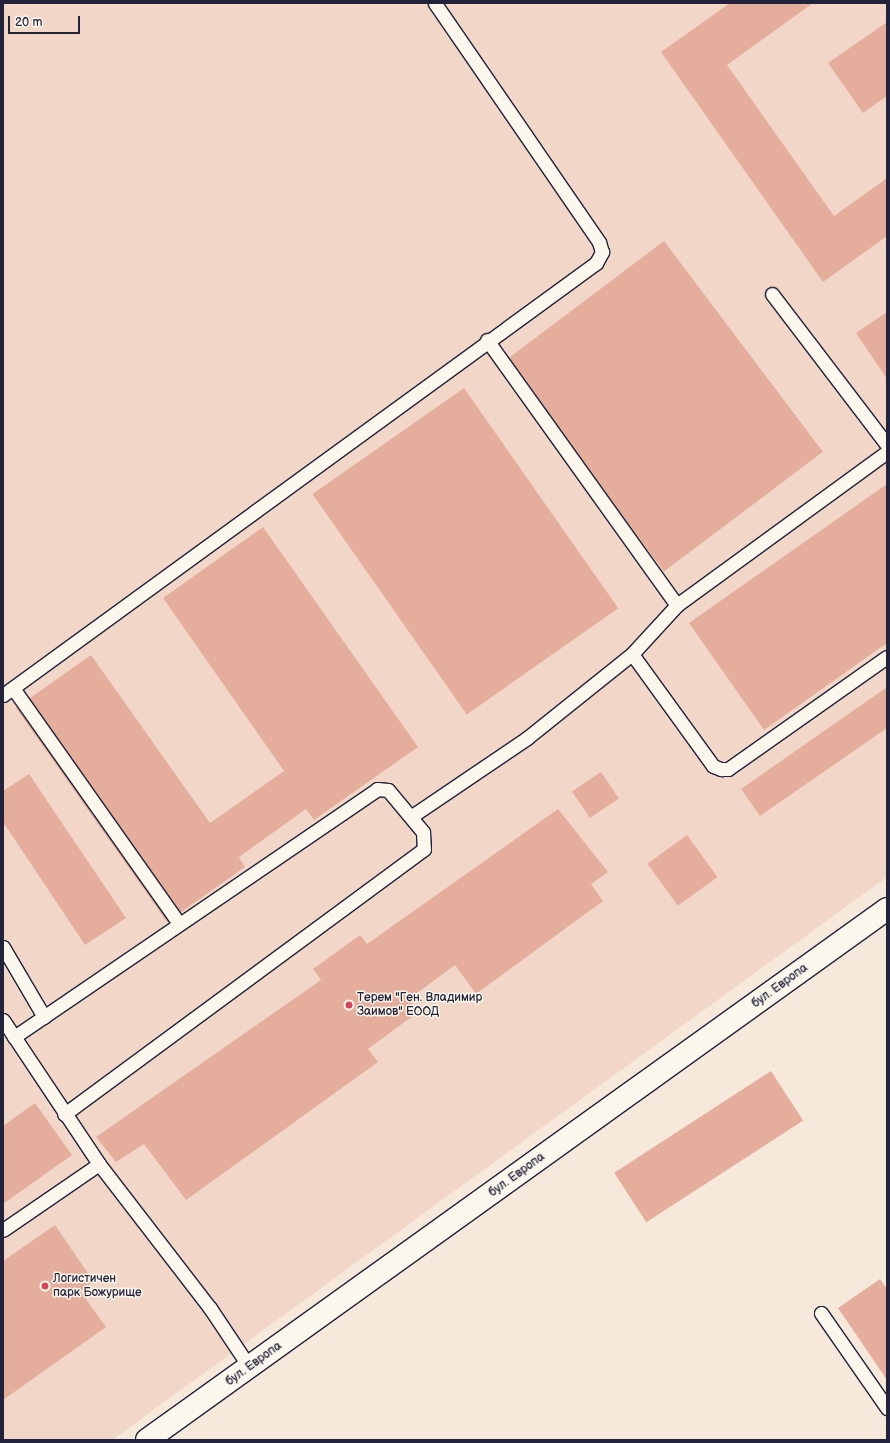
<!DOCTYPE html>
<meta charset="utf-8">
<style>
body{margin:0}
#map{position:relative;width:890px;height:1443px;overflow:hidden;background:#f7e8dc;font-family:"Balsamiq Sans",sans-serif}
div>[style]{position:absolute}
[style*='--x']{left:calc(var(--x)*1px);top:calc(var(--y)*1px);width:calc(var(--w)*1px);rotate:calc(var(--a)*1deg)}
.built>*{inset:0;background:#f2d7c9}
.building>*{inset:0;background:#e5ae9c;transform-origin:0 0}
.roads{filter:drop-shadow(1px 0 #22223b) drop-shadow(-1px 0 #22223b) drop-shadow(0 1px #22223b) drop-shadow(0 -1px #22223b)}
.service>*{height:13px;margin:-6.5px;padding:0 6.5px;transform-origin:6.5px;border-radius:6.5px;background:#fbf7ec}
.tertiary>*{height:22px;margin:-11px;padding:0 11px;transform-origin:11px;border-radius:11px;background:#fbf7ec}
.dots>*{width:11px;height:11px;translate:-50% -50%;box-sizing:border-box;border:2px solid #fbf7ec;border-radius:50%}
span{translate:-50% -50%;white-space:nowrap;text-align:center;line-height:1.15;-webkit-text-stroke:3px #fbf7ec;paint-order:stroke}
.street-label{font-size:12px;color:#22223b}
.poi-label{font-size:12px;color:#22223b}
.left{translate:0 -50%;text-align:left}
.frame{position:absolute;inset:0;border:4px solid #22223b;pointer-events:none}
.scale{position:absolute;left:8px;top:16px;width:72px;height:18px;box-sizing:border-box;border:2px solid #22223b;border-top:0;padding-left:5px;font-size:12px;line-height:14px;white-space:nowrap;color:#22223b;-webkit-text-stroke:3px #fbf7ec;paint-order:stroke}
</style>
<div id="map">
<div class="built">
<i style="clip-path:polygon(3px 3px,887px 3px,887px 877px,112px 1440px,3px 1440px)"></i>
</div>
<div class="building">
<i style="clip-path:polygon(730px 3px,813px 3px,727px 65px,834px 216px,887px 178px,887px 236px,823px 282px,661px 52px)"></i>
<i style="clip-path:polygon(887px 22px,887px 96px,863px 113px,828px 63px)"></i>
<i style="left:664px;top:241px;width:264px;height:199px;rotate:53deg"></i>
<i style="clip-path:polygon(887px 312px,887px 379px,856px 333px)"></i>
<i style="left:464px;top:388px;width:269px;height:185px;rotate:55deg"></i>
<i style="clip-path:polygon(887px 484px,887px 643px,764px 730px,689px 623px)"></i>
<i style="clip-path:polygon(263px 527px,418px 747px,314px 820px,306px 809px,239px 857px,245px 867px,167px 922px,16px 708px,91px 655px,210px 823px,284px 771px,163px 598px)"></i>
<i style="clip-path:polygon(887px 687px,887px 728px,760px 816px,741px 789px)"></i>
<i style="left:601px;top:772px;width:32px;height:35px;rotate:56deg"></i>
<i style="clip-path:polygon(29px 774px,126px 918px,85px 945px,3px 822px,3px 791px)"></i>
<i style="clip-path:polygon(558px 809px,608px 872px,591px 884px,603px 901px,476px 994px,455px 965px,409px 999px,418px 1012px,368px 1049px,378px 1062px,186px 1200px,144px 1144px,116px 1162px,96px 1137px,321px 980px,313px 969px,360px 935px,367px 944px)"></i>
<i style="left:687px;top:835px;width:52px;height:49px;rotate:54deg"></i>
<i style="left:771px;top:1071px;width:59px;height:187px;rotate:57deg"></i>
<i style="clip-path:polygon(35px 1103px,72px 1155px,3px 1204px,3px 1126px)"></i>
<i style="clip-path:polygon(55px 1225px,94px 1282px,80px 1291px,106px 1327px,3px 1400px,3px 1261px)"></i>
<i style="clip-path:polygon(880px 1279px,887px 1289px,887px 1380px,838px 1308px)"></i>
</div>
<div class="roads">
<div class="service">
<i style="--x:772;--y:294;--w:190;--a:52.7"></i>
<i style="--x:487;--y:340;--w:326;--a:54.4"></i>
<i style="--x:632;--y:654;--w:138;--a:54.1"></i>
<i style="--x:713;--y:766;--w:9;--a:21"></i>
<i style="--x:721;--y:769;--w:7;--a:0"></i>
<i style="--x:728;--y:769;--w:194;--a:-35.2"></i>
<i style="--x:13;--y:688;--w:288;--a:54.8"></i>
<i style="--x:3;--y:695;--w:734;--a:-36.07"></i>
<i style="--x:596;--y:263;--w:13;--a:-61"></i>
<i style="--x:602;--y:252;--w:10;--a:-107"></i>
<i style="--x:599;--y:242;--w:290;--a:-124.5"></i>
<i style="--x:412;--y:816;--w:139;--a:-34.1"></i>
<i style="--x:527;--y:738;--w:134;--a:-38.7"></i>
<i style="--x:632;--y:654;--w:67;--a:-47.4"></i>
<i style="--x:677;--y:605;--w:260;--a:-36.1"></i>
<i style="--x:3;--y:947;--w:81;--a:59.6"></i>
<i style="--x:3;--y:1020;--w:173;--a:56.3"></i>
<i style="--x:99;--y:1164;--w:116;--a:145.5"></i>
<i style="--x:14;--y:1037;--w:440;--a:-34.3"></i>
<i style="--x:377;--y:789;--w:11;--a:5"></i>
<i style="--x:388;--y:790;--w:55;--a:50.2"></i>
<i style="--x:423;--y:832;--w:17;--a:87"></i>
<i style="--x:424;--y:849;--w:447;--a:143.6"></i>
<i style="--x:99;--y:1164;--w:182;--a:52.4"></i>
<i style="--x:210;--y:1308;--w:72;--a:56.3"></i>
<i style="--x:821;--y:1313;--w:116;--a:55.2"></i>
</div>
<div class="tertiary">
<i style="--x:147;--y:1440;--w:911;--a:-35.66"></i>
</div>
</div>
<div class="dots">
<i style="left:349px;top:1005px;background:#d1495b"></i>
<i style="left:45px;top:1286px;background:#d1495b"></i>
</div>
<div class="street-label">
<span style="left:780px;top:986px;rotate:-36deg">бул. Европа</span>
<span style="left:517px;top:1175px;rotate:-36deg">бул. Европа</span>
<span style="left:254px;top:1364px;rotate:-36deg">бул. Европа</span>
</div>
<div class="poi-label">
<span class="left" style="left:357px;top:1005px">Терем "Ген. Владимир<br>Заимов" ЕООД</span>
<span class="left" style="left:53px;top:1286px">Логистичен<br>парк Божурище</span>
</div>
<div class="frame"></div>
<div class="scale">20 m</div>
</div>
